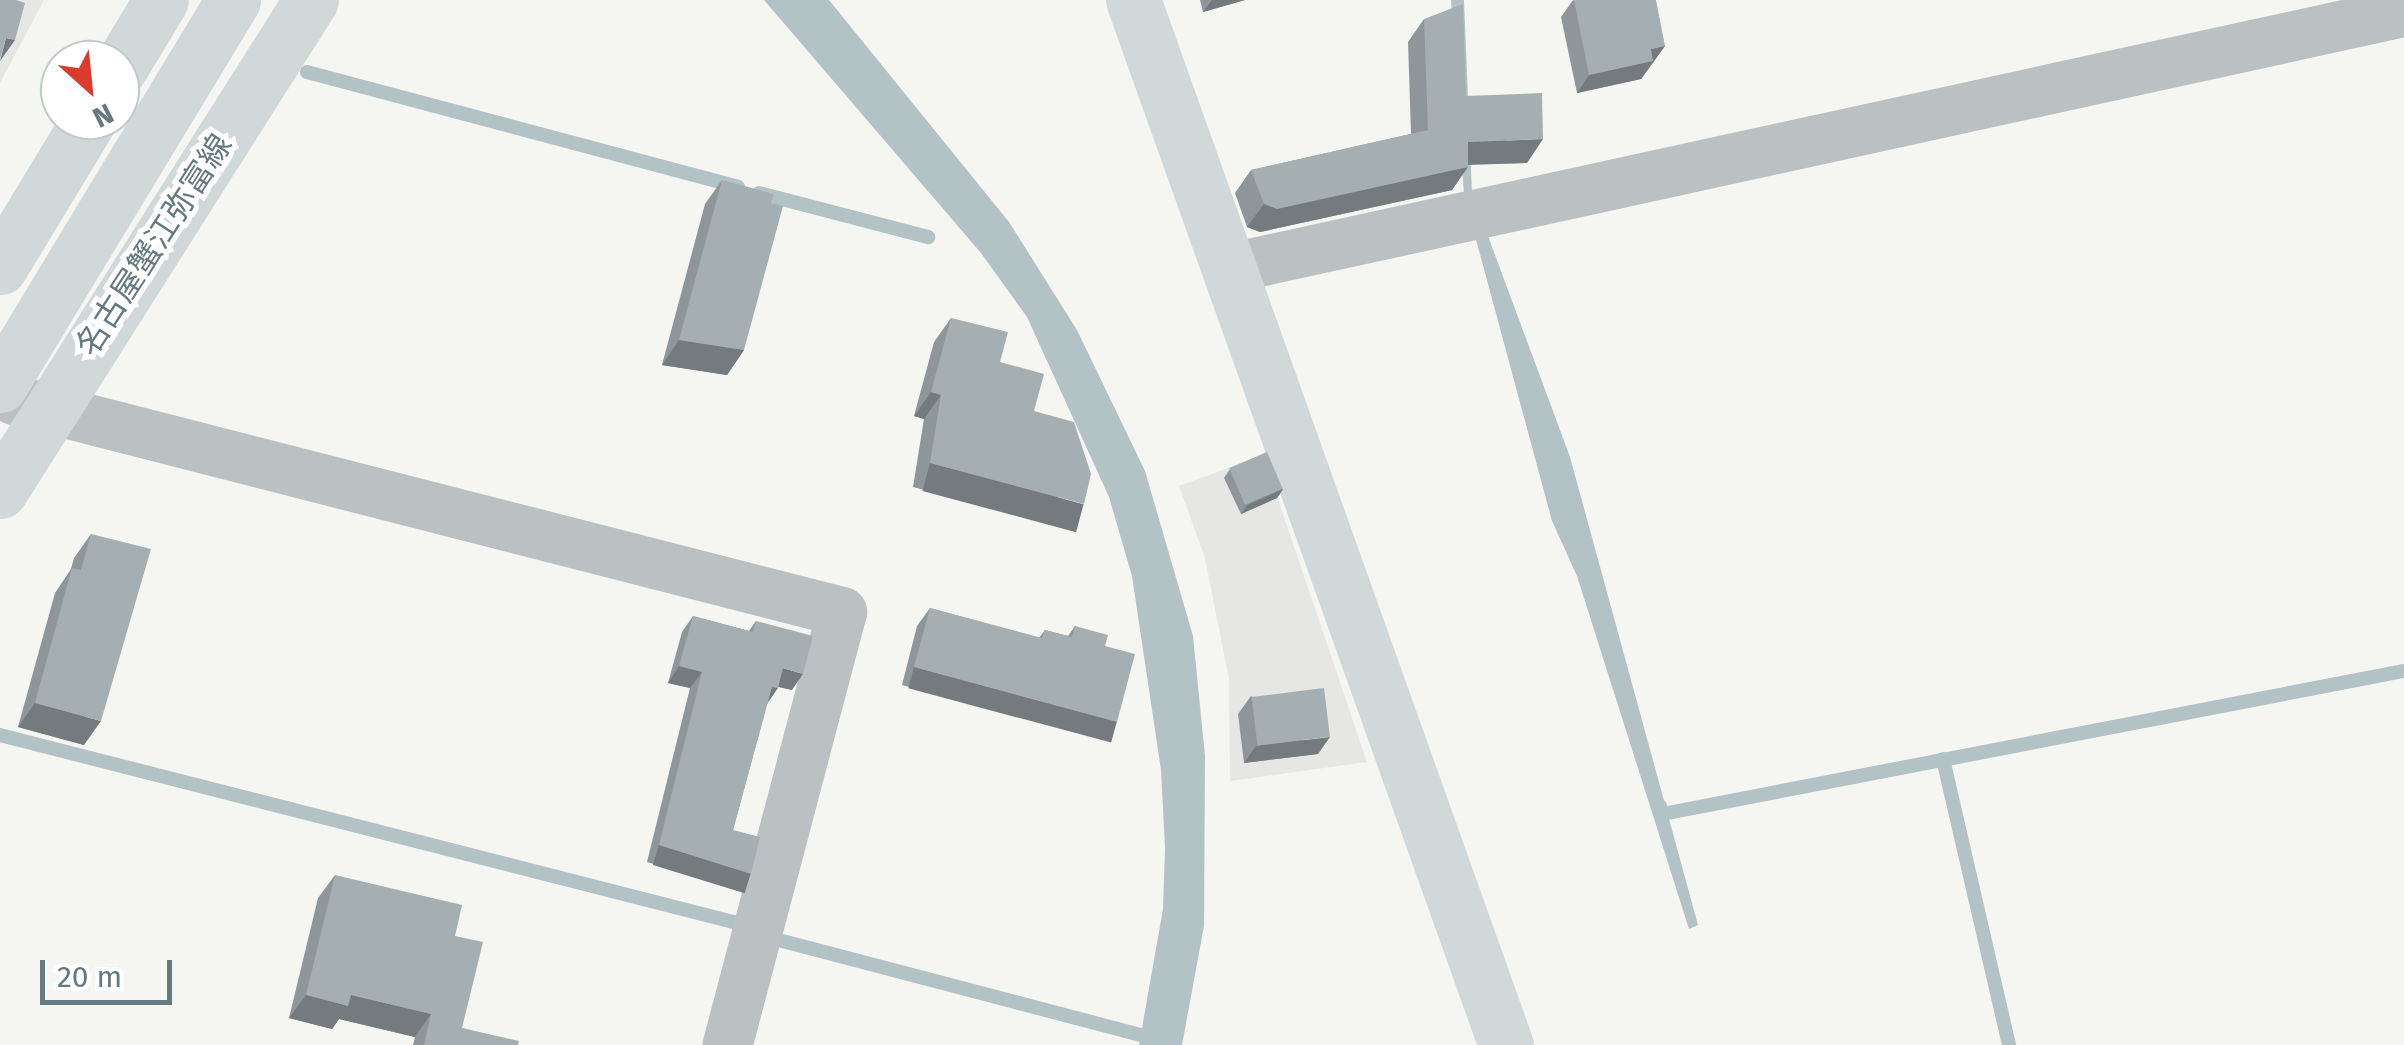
<!DOCTYPE html>
<meta charset="utf-8">
<style>
body{margin:0}
#map{position:relative;width:2404px;height:1045px;overflow:hidden;background:#f5f5f2;font-family:"Fira Sans","Noto Sans JP",sans-serif}
div>[style]{position:absolute}
[style*='--x']{left:calc(var(--x)*1px);top:calc(var(--y)*1px);width:calc(var(--w)*1px);rotate:calc(var(--a)*1deg)}
.built>*{inset:0;background:#e6e6e5}
.water>*{inset:0;background:#b3c3c5}
.stream>*{height:14px;margin:-7px;padding:0 7px;transform-origin:7px;border-radius:7px;background:#b3c3c5}
.street>*{height:50px;margin:-25px;padding:0 25px;transform-origin:25px;border-radius:25px;background:#bbc1c3}
.secondary>*{height:55px;margin:-27.5px;padding:0 27.5px;transform-origin:27.5px;border-radius:27.5px;background:#d1d8d9}
.primary>*{height:55px;margin:-27.5px;padding:0 27.5px;transform-origin:27.5px;border-radius:27.5px;background:#d1d8d9}
.highway>*{height:55px;margin:-27.5px;padding:0 27.5px;transform-origin:27.5px;border-radius:27.5px;background:#d1d8d9}
.wall>*{inset:0;background:#8e9699}
.shaded-wall>*{inset:0;background:#747a7d;transform-origin:0 0}
.building>*{inset:0;background:#a5afb2;transform-origin:0 0}
span{translate:-50% -50%;white-space:nowrap;text-align:center;line-height:1.15;-webkit-text-stroke:10px #fff;paint-order:stroke}
.street-label{font-size:32px;color:#657981}
.north{position:absolute;left:40px;top:40px;width:100px;height:100px;box-sizing:border-box;background:#fff;border:2px solid #c1c9cd;border-radius:50%;rotate:153deg;font-size:28px;font-weight:700;line-height:40px;text-align:center;color:#657981}
.north::after{content:'';display:block;margin:auto;width:35px;height:45px;background:#db3b2c;clip-path:polygon(50% 0,100% 100%,50% 72%,0 100%)}
.scale{position:absolute;left:40px;top:960px;width:132px;height:45px;box-sizing:border-box;border:5px solid #657981;border-top:0;padding-left:12px;font-size:30px;line-height:35px;white-space:nowrap;color:#657981;-webkit-text-stroke:8px #fff;paint-order:stroke}
</style>
<div id="map">
<div class="built">
<i style="clip-path:polygon(0 0,44px 0,0 83px)"></i>
<i style="clip-path:polygon(1263px 455px,1367px 762px,1230px 781px,1229px 679px,1205px 558px,1179px 486px)"></i>
</div>
<div class="water">
<i style="clip-path:polygon(764px 0,829px 0,1009px 222px,1077px 330px,1145px 471px,1193px 636px,1205px 756px,1204px 926px,1182px 1045px,1139px 1045px,1163px 909px,1165px 848px,1161px 770px,1132px 576px,1109px 497px,1027px 317px,981px 253px)"></i>
<i style="clip-path:polygon(1451px 0,1464px 0,1472px 193px,1570px 457px,1698px 925px,1689px 929px,1577px 576px,1552px 521px,1464px 195px)"></i>
</div>
<div class="stream">
<i style="--x:307;--y:72;--w:446;--a:14.9"></i>
<i style="--x:759;--y:193;--w:175;--a:14.6"></i>
<i style="--x:0;--y:735;--w:769;--a:14.31"></i>
<i style="--x:1943;--y:759;--w:294;--a:77"></i>
<i style="--x:1660;--y:806;--w:8;--a:76"></i>
<i style="--x:1662;--y:814;--w:756;--a:-10.91"></i>
<i style="--x:771;--y:938;--w:383;--a:14.7"></i>
</div>
<div class="street">
<i style="--x:1231;--y:268;--w:1201;--a:-12.31"></i>
<i style="--x:14;--y:400;--w:855;--a:14.36"></i>
<i style="--x:842;--y:612;--w:448;--a:104.8"></i>
</div>
<div class="secondary">
<i style="--x:1133;--y:0;--w:1110;--a:70.36"></i>
</div>
<div class="primary">
<i style="--x:0;--y:491;--w:581;--a:-57.65"></i>
</div>
<div class="highway">
<i style="--x:120;--y:68;--w:79;--a:-58.9"></i>
<i style="--x:0;--y:267;--w:172;--a:-58.8"></i>
<i style="--x:0;--y:385;--w:450;--a:-58.8"></i>
</div>
<div class="wall">
<i style="clip-path:polygon(1200px 0,1245px 0,1203px 12px)"></i>
<i style="clip-path:polygon(1573px 0,1665px 46px,1641px 79px,1577px 93px,1561px 17px)"></i>
<i style="clip-path:polygon(1424px 19px,1466px 96px,1527px 163px,1468px 165px,1452px 190px,1260px 232px,1247px 227px,1235px 193px,1251px 170px,1411px 134px,1408px 42px)"></i>
<i style="clip-path:polygon(722px 180px,744px 350px,727px 375px,662px 365px,705px 204px)"></i>
<i style="clip-path:polygon(951px 318px,1000px 362px,1034px 411px,1067px 528px,913px 487px,924px 419px,914px 416px,934px 342px)"></i>
<i style="clip-path:polygon(1230px 469px,1283px 489px,1277px 498px,1241px 514px,1224px 478px)"></i>
<i style="clip-path:polygon(91px 534px,84px 745px,18px 727px,55px 593px,71px 569px,74px 558px)"></i>
<i style="clip-path:polygon(930px 608px,1039px 638px,1045px 630px,1068px 636px,1075px 626px,1105px 646px,1117px 722px,1104px 740px,902px 685px,917px 626px)"></i>
<i style="clip-path:polygon(693px 616px,749px 631px,756px 621px,792px 690px,778px 687px,767px 704px,733px 830px,751px 874px,739px 891px,647px 862px,690px 688px,668px 683px,682px 632px)"></i>
<i style="clip-path:polygon(1251px 696px,1318px 754px,1244px 763px,1238px 714px)"></i>
<i style="clip-path:polygon(335px 875px,455px 936px,462px 1028px,518px 1045px,413px 1045px,415px 1037px,339px 1019px,332px 1029px,289px 1018px,318px 898px)"></i>
</div>
<div class="shaded-wall">
<i style="clip-path:polygon(1212px 0,1245px 0,1203px 12px)"></i>
<i style="clip-path:polygon(6px 38px,15px 40px,0 61px)"></i>
<i style="clip-path:polygon(1665px 46px,1641px 79px,1577px 93px,1589px 75px,1651px 49px)"></i>
<i style="clip-path:polygon(1543px 139px,1527px 163px,1451px 165px,1468px 142px)"></i>
<i style="clip-path:polygon(1468px 167px,1452px 190px,1260px 232px,1247px 227px,1264px 204px)"></i>
<i style="clip-path:polygon(679px 340px,744px 350px,727px 375px,662px 365px)"></i>
<i style="clip-path:polygon(931px 392px,941px 395px,924px 419px,914px 416px)"></i>
<i style="left:930px;top:463px;width:159px;height:29px;rotate:15deg"></i>
<i style="clip-path:polygon(1283px 489px,1277px 498px,1241px 514px,1247px 505px)"></i>
<i style="clip-path:polygon(679px 666px,702px 672px,690px 688px,668px 683px)"></i>
<i style="left:914px;top:667px;width:210px;height:22px;rotate:15deg"></i>
<i style="clip-path:polygon(783px 668px,803px 674px,792px 690px,772px 685px)"></i>
<i style="clip-path:polygon(772px 687px,778px 688px,766px 705px)"></i>
<i style="clip-path:polygon(35px 703px,101px 721px,84px 745px,18px 727px)"></i>
<i style="clip-path:polygon(1330px 737px,1318px 754px,1244px 763px,1256px 746px)"></i>
<i style="left:659px;top:845px;width:96px;height:21px;rotate:17deg"></i>
<i style="clip-path:polygon(306px 995px,351px 995px,431px 1014px,415px 1037px,339px 1019px,332px 1029px,289px 1018px)"></i>
</div>
<div class="building">
<i style="clip-path:polygon(0 0,16px 0,25px 3px,15px 40px,6px 38px,0 59px)"></i>
<i style="clip-path:polygon(1574px 0,1656px 0,1665px 46px,1651px 49px,1653px 61px,1589px 75px)"></i>
<i style="clip-path:polygon(1463px 4px,1466px 96px,1542px 93px,1543px 139px,1468px 142px,1468px 167px,1277px 209px,1264px 204px,1251px 170px,1428px 130px,1424px 19px)"></i>
<i style="clip-path:polygon(722px 180px,774px 194px,771px 203px,783px 206px,744px 350px,679px 340px)"></i>
<i style="clip-path:polygon(951px 318px,1008px 332px,1000px 362px,1044px 374px,1034px 411px,1074px 422px,1091px 474px,1084px 504px,930px 463px,941px 395px,931px 392px)"></i>
<i style="left:1267px;top:452px;width:40px;height:41px;rotate:67deg"></i>
<i style="clip-path:polygon(91px 534px,151px 549px,101px 721px,35px 703px,72px 568px,81px 570px)"></i>
<i style="clip-path:polygon(930px 608px,1042px 638px,1045px 630px,1072px 637px,1075px 626px,1108px 635px,1105px 646px,1135px 654px,1117px 722px,914px 667px)"></i>
<i style="clip-path:polygon(693px 616px,753px 632px,756px 621px,813px 636px,803px 674px,783px 668px,778px 688px,772px 687px,733px 830px,760px 837px,751px 874px,659px 845px,702px 672px,679px 666px)"></i>
<i style="left:1324px;top:688px;width:49px;height:73px;rotate:83deg"></i>
<i style="clip-path:polygon(335px 875px,462px 905px,455px 936px,483px 942px,462px 1028px,519px 1041px,518px 1045px,424px 1045px,431px 1014px,351px 995px,348px 1006px,306px 995px)"></i>
</div>
<div class="street-label">
<span style="left:154px;top:245px;rotate:-57deg">名古屋蟹江弥富線</span>
</div>
<div class="north">N</div>
<div class="scale">20 m</div>
</div>
